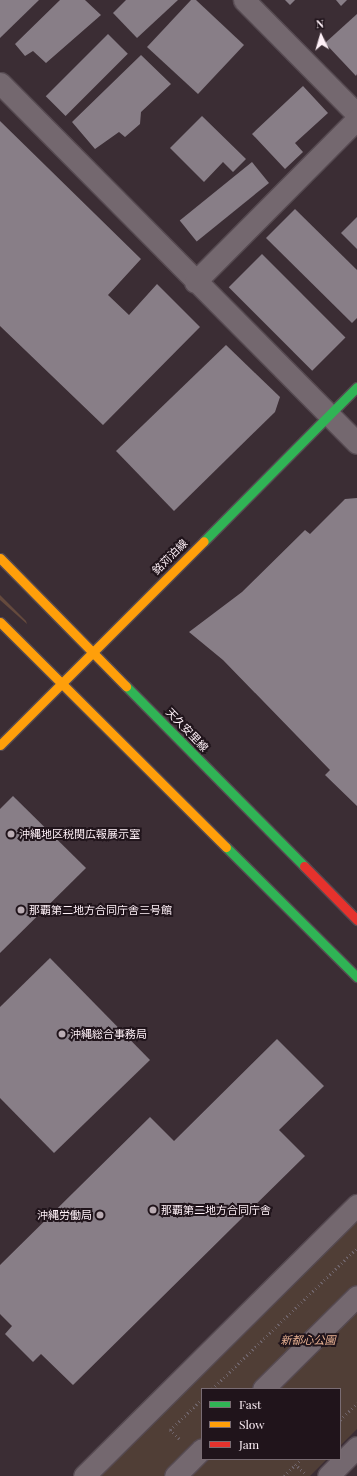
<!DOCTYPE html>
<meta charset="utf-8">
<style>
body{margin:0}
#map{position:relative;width:357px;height:1476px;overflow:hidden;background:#3b2d34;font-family:"Playfair Display","Noto Sans JP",serif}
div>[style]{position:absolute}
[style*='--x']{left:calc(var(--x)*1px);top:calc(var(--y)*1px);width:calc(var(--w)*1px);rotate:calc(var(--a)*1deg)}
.green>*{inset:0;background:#503e36}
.forest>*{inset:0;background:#654a3d}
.building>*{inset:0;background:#887e87;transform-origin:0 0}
.path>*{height:2.5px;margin-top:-1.25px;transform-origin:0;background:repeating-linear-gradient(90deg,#6f646a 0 1px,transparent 0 4px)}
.roads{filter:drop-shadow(1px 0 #564a51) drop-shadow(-1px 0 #564a51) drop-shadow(0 1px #564a51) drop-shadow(0 -1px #564a51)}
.street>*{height:21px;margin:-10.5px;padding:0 10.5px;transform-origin:10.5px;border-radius:10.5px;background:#74686f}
.fast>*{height:9px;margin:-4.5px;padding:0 4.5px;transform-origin:4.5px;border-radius:4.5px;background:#30b455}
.slow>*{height:9px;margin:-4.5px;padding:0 4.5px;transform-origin:4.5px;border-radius:4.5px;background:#ff9f0a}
.jam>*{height:9px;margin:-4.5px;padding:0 4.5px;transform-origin:4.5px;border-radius:4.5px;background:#e5322d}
.dots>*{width:11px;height:11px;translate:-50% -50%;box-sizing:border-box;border:2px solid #20141b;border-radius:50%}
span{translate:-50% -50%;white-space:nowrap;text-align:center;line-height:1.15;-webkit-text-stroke:4px #20141b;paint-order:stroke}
.street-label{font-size:11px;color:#fef0f7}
.poi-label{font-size:11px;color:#fef0f7}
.left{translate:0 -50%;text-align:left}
.right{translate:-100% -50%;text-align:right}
.park-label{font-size:11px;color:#eab394;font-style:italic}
.legend{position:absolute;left:201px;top:1388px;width:140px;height:72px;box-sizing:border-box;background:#20141b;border:1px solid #796c73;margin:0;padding:5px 7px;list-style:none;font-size:12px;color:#fef0f7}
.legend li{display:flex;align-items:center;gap:8px;height:20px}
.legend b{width:20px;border:1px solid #796c73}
.north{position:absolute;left:301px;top:16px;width:40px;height:40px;-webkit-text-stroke:3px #20141b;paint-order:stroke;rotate:355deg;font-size:11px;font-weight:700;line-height:16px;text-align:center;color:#fef0f7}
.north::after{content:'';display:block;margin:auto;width:14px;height:18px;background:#fef0f7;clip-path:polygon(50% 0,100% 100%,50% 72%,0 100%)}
</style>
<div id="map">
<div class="green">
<i style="clip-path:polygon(357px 1222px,357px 1429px,340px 1446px,340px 1389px,202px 1389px,202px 1459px,327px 1459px,310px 1476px,101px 1476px)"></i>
</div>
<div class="forest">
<i style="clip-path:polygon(0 595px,26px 621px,27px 624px,0 600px)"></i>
</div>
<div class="building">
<i style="clip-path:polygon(0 0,39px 0,0 38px)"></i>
<i style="clip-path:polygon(60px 0,85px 0,101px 15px,46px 63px,33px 51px,25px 56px,15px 44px)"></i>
<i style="clip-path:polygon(126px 0,178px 0,137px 38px,113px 13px)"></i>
<i style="clip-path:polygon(191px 0,196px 0,244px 45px,198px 94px,147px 47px)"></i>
<i style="clip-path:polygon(285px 0,295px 0,290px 5px)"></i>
<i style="clip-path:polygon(336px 0,347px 0,341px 6px)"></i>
<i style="clip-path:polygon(357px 14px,357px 74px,356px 76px,325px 43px)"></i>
<i style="left:108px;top:34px;width:28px;height:88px;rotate:45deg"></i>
<i style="clip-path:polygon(141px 55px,171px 84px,141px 112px,140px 124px,125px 137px,119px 132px,95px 149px,72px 122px)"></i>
<i style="clip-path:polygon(303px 86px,328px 113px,295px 143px,303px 152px,285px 169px,252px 134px)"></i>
<i style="clip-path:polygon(202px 116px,246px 159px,233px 172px,223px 162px,204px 182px,170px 148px)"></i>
<i style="clip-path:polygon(0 121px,141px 259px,108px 295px,129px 315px,157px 284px,200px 327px,103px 425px,0 326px)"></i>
<i style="left:252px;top:162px;width:27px;height:93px;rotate:51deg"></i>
<i style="clip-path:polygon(295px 209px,357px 270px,357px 318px,352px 323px,266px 238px)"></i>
<i style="clip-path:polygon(357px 217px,357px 249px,341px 233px)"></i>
<i style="left:262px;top:254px;width:118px;height:47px;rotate:45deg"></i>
<i style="clip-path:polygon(226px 345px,280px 397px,275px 412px,174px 511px,116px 451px)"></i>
<i style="clip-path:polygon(357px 498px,357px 806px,325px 775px,330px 770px,223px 660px,189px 632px,242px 592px,305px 530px,310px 534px,345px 499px)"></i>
<i style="clip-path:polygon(13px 796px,86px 868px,0 953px,0 809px)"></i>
<i style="clip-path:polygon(50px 958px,150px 1060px,54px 1153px,0 1098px,0 1007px)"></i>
<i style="clip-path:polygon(277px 1039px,324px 1086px,279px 1130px,305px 1156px,73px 1385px,41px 1354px,33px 1362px,5px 1334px,12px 1326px,0 1314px,0 1265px,150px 1117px,174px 1141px)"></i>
</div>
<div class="path">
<i style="--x:212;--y:1389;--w:202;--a:-44.2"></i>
<i style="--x:340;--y:1420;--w:24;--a:-45"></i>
<i style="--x:179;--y:1439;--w:13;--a:-135"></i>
<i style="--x:170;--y:1430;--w:45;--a:-44.1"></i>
<i style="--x:295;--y:1464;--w:15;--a:42"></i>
<i style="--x:284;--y:1476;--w:24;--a:-45"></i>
</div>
<div class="roads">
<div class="street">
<i style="--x:244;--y:0;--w:161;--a:45.3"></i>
<i style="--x:0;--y:83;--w:507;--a:45.24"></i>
<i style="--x:195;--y:282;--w:230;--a:-45.2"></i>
<i style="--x:263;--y:1389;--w:132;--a:-44.7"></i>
<i style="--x:84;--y:1476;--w:385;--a:-44.8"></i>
<i style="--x:175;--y:1476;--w:38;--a:-45"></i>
<i style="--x:328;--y:1476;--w:41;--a:-45"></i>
</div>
<div class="fast">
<i style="--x:204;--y:541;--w:217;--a:-45.2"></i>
<i style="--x:126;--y:686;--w:253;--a:45.3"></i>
<i style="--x:226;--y:847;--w:185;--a:44.8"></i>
</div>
<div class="slow">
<i style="--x:0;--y:558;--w:180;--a:45.5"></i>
<i style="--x:0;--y:622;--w:319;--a:44.9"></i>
<i style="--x:0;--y:745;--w:288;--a:-45"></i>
</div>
<div class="jam">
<i style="--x:304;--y:866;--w:76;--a:45.5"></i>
</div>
</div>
<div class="dots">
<i style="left:11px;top:834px;background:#baacb3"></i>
<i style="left:21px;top:910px;background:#baacb3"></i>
<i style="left:62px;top:1034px;background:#baacb3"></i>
<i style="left:153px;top:1210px;background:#baacb3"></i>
<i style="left:100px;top:1215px;background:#baacb3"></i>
</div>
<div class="street-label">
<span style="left:170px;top:557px;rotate:-45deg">銘苅泊線</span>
<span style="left:187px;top:730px;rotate:46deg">天久安里線</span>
</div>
<div class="poi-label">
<span class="left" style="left:19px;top:834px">沖縄地区税関広報展示室</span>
<span class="left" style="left:29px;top:910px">那覇第二地方合同庁舎三号館</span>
<span class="left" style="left:70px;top:1034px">沖縄総合事務局</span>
<span class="left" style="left:161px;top:1210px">那覇第二地方合同庁舎</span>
<span class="right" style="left:92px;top:1215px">沖縄労働局</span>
</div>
<div class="park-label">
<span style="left:308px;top:1340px">新都心公園</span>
</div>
<ul class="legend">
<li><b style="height:5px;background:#30b455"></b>Fast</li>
<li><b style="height:5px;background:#ff9f0a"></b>Slow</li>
<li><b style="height:5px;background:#e5322d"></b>Jam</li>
</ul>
<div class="north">N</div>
</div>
